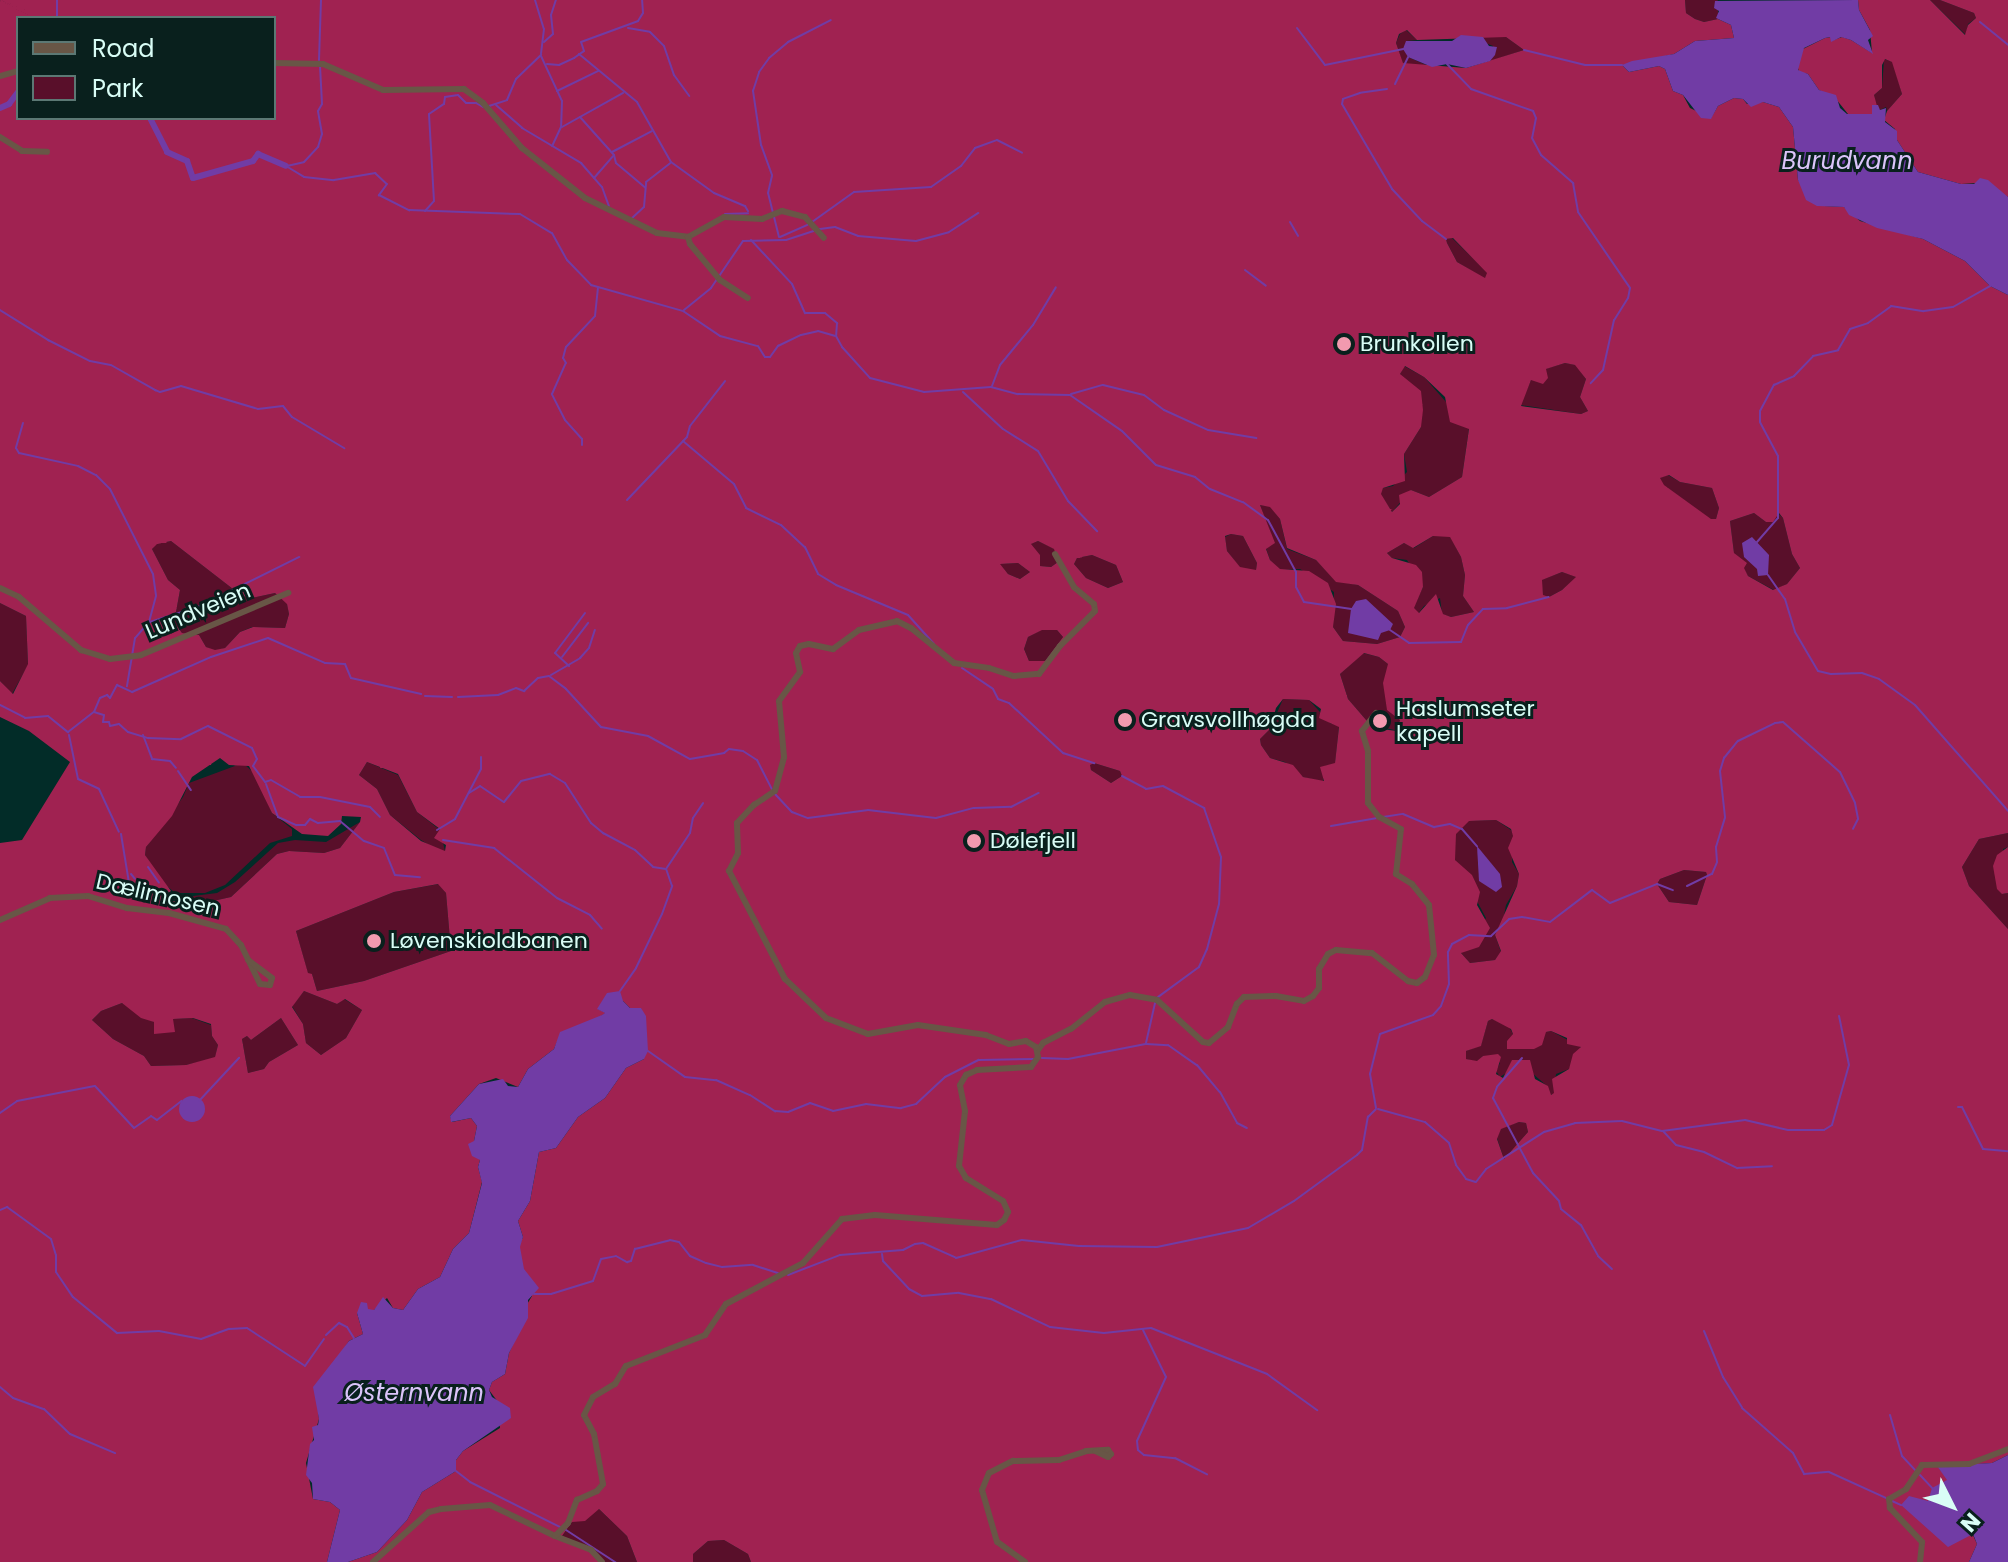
<!DOCTYPE html>
<meta charset="utf-8">
<style>
body{margin:0}
#map{position:relative;width:2008px;height:1562px;overflow:hidden;background:#022c28;font-family:Poppins,sans-serif}
div>[style]{position:absolute}
[style*='--x']{left:calc(var(--x)*1px);top:calc(var(--y)*1px);width:calc(var(--w)*1px);rotate:calc(var(--a)*1deg)}
.green>*{inset:0;background:#590f2a}
.forest>*{inset:0;background:#a02251}
.water>*{inset:0;background:#713ca5}
.round{border-radius:50%}
.stream>*{height:2px;margin:-1px;padding:0 1px;transform-origin:1px;border-radius:1px;background:#713ca5}
.river>*{height:6px;margin:-3px;padding:0 3px;transform-origin:3px;border-radius:3px;background:#713ca5}
.minor>*{height:6px;margin:-3px;padding:0 3px;transform-origin:3px;border-radius:3px;background:#685646}
.dots>*{width:22px;height:22px;translate:-50% -50%;box-sizing:border-box;border:4px solid #09201d;border-radius:50%}
span{translate:-50% -50%;white-space:nowrap;text-align:center;line-height:1.15;-webkit-text-stroke:6px #09201d;paint-order:stroke}
.poi-label{font-size:22px;color:#d9fdf6}
.left{translate:0 -50%;text-align:left}
.street-label{font-size:22px;color:#d9fdf6}
.water-label{font-size:24px;color:#dbc4fa;font-style:italic}
.legend{position:absolute;left:16px;top:16px;width:260px;height:104px;box-sizing:border-box;background:#09201d;border:2px solid #5c7874;margin:0;padding:10px 14px;list-style:none;font-size:24px;color:#d9fdf6}
.legend li{display:flex;align-items:center;gap:16px;height:40px}
.legend b{width:40px;border:2px solid #5c7874}
.north{position:absolute;left:1912px;top:1466px;width:80px;height:80px;-webkit-text-stroke:6px #09201d;paint-order:stroke;rotate:132deg;font-size:22px;font-weight:700;line-height:32px;text-align:center;color:#d9fdf6}
.north::after{content:'';display:block;margin:auto;width:28px;height:36px;background:#d9fdf6;clip-path:polygon(50% 0,100% 100%,50% 72%,0 100%)}
</style>
<div id="map">
<div class="green">
<i style="clip-path:polygon(1685px 0,1718px 0,1714px 7px,1718px 7px,1718px 19px,1704px 22px,1695px 19px,1686px 13px)"></i>
<i style="clip-path:polygon(1930px 0,1940px 0,1974px 13px,1976px 18px,1968px 24px,1966px 35px)"></i>
<i style="clip-path:polygon(1406px 30px,1417px 40px,1406px 41px,1408px 57px,1431px 67px,1403px 64px,1396px 43px,1400px 34px)"></i>
<i style="clip-path:polygon(1483px 37px,1506px 37px,1524px 50px,1490px 61px,1493px 46px,1483px 42px)"></i>
<i style="clip-path:polygon(1884px 59px,1893px 62px,1902px 94px,1887px 111px,1886px 107px,1880px 110px,1875px 104px,1874px 95px,1882px 88px)"></i>
<i style="clip-path:polygon(1452px 238px,1488px 273px,1485px 279px,1457px 262px,1447px 243px,1446px 239px)"></i>
<i style="clip-path:polygon(1565px 363px,1576px 365px,1586px 379px,1580px 397px,1588px 411px,1581px 414px,1520px 405px,1531px 380px,1545px 369px)"></i>
<i style="clip-path:polygon(1404px 366px,1424px 377px,1469px 428px,1462px 477px,1429px 497px,1411px 490px,1392px 512px,1380px 494px,1383px 488px,1393px 486px,1407px 472px,1404px 454px,1421px 427px,1400px 374px)"></i>
<i style="clip-path:polygon(1668px 475px,1680px 482px,1712px 488px,1719px 508px,1716px 519px,1711px 520px,1663px 485px,1659px 478px)"></i>
<i style="clip-path:polygon(1260px 505px,1270px 506px,1280px 519px,1287px 549px,1316px 560px,1336px 581px,1358px 585px,1398px 611px,1405px 627px,1400px 637px,1377px 644px,1343px 641px,1333px 627px,1334px 592px,1300px 569px,1280px 570px,1270px 560px,1266px 548px,1274px 543px)"></i>
<i style="clip-path:polygon(1777px 512px,1783px 518px,1792px 554px,1800px 568px,1787px 584px,1774px 590px,1748px 576px,1734px 553px,1730px 521px,1754px 513px,1766px 522px)"></i>
<i style="clip-path:polygon(1231px 534px,1243px 536px,1257px 563px,1256px 571px,1240px 568px,1227px 551px,1225px 537px)"></i>
<i style="clip-path:polygon(1433px 536px,1450px 536px,1461px 557px,1465px 575px,1463px 596px,1474px 612px,1451px 617px,1442px 614px,1440px 598px,1424px 606px,1418px 614px,1413px 608px,1423px 587px,1407px 560px,1392px 558px,1387px 553px,1404px 543px,1414px 548px)"></i>
<i style="clip-path:polygon(171px 541px,242px 596px,252px 598px,275px 593px,287px 603px,289px 614px,285px 628px,252px 627px,240px 632px,225px 648px,215px 651px,206px 647px,199px 635px,182px 633px,171px 618px,176px 612px,180px 590px,168px 580px,152px 549px,156px 544px)"></i>
<i style="clip-path:polygon(1038px 541px,1055px 549px,1058px 562px,1051px 567px,1040px 566px,1030px 544px)"></i>
<i style="clip-path:polygon(1092px 555px,1116px 565px,1123px 582px,1108px 588px,1086px 578px,1074px 564px,1077px 558px)"></i>
<i style="clip-path:polygon(1018px 563px,1030px 572px,1020px 579px,1008px 574px,999px 564px)"></i>
<i style="clip-path:polygon(1562px 572px,1577px 577px,1562px 590px,1549px 597px,1543px 596px,1541px 580px)"></i>
<i style="clip-path:polygon(0 603px,26px 616px,28px 665px,12px 694px,0 681px)"></i>
<i style="clip-path:polygon(1041px 630px,1057px 630px,1063px 637px,1045px 661px,1029px 661px,1024px 649px,1028px 637px)"></i>
<i style="clip-path:polygon(1363px 653px,1379px 657px,1388px 664px,1400px 720px,1398px 731px,1378px 726px,1373px 728px,1348px 699px,1340px 674px)"></i>
<i style="clip-path:polygon(1283px 699px,1309px 700px,1330px 723px,1339px 726px,1335px 764px,1325px 766px,1323px 782px,1303px 777px,1285px 762px,1270px 758px,1261px 745px,1260px 739px,1270px 729px)"></i>
<i style="clip-path:polygon(367px 762px,398px 775px,417px 812px,440px 830px,445px 851px,442px 853px,421px 840px,390px 815px,377px 789px,359px 775px)"></i>
<i style="clip-path:polygon(243px 763px,256px 775px,272px 813px,292px 829px,292px 836px,270px 843px,225px 885px,205px 893px,175px 893px,160px 880px,145px 855px,146px 847px,183px 797px,189px 783px)"></i>
<i style="clip-path:polygon(1094px 763px,1120px 771px,1122px 776px,1111px 783px,1091px 770px,1089px 765px)"></i>
<i style="clip-path:polygon(1496px 820px,1511px 830px,1514px 836px,1512px 862px,1519px 874px,1517px 886px,1506px 905px,1503px 921px,1495px 935px,1501px 952px,1495px 960px,1470px 963px,1461px 953px,1486px 918px,1455px 860px,1455px 834px,1468px 821px)"></i>
<i style="clip-path:polygon(360px 822px,340px 848px,324px 853px,289px 851px,277px 854px,231px 897px,213px 901px,169px 899px,217px 893px,235px 882px,278px 843px,295px 840px,326px 842px)"></i>
<i style="clip-path:polygon(2008px 833px,2008px 847px,2003px 849px,2002px 894px,2008px 893px,2008px 929px,1969px 886px,1962px 867px,1979px 839px)"></i>
<i style="clip-path:polygon(1684px 870px,1706px 872px,1707px 875px,1697px 905px,1669px 902px,1657px 884px,1660px 879px)"></i>
<i style="clip-path:polygon(439px 884px,446px 893px,451px 951px,364px 981px,317px 991px,312px 974px,308px 974px,296px 931px,394px 892px)"></i>
<i style="clip-path:polygon(304px 991px,337px 1004px,344px 999px,362px 1010px,346px 1038px,321px 1055px,306px 1043px,303px 1024px,292px 1006px)"></i>
<i style="clip-path:polygon(122px 1003px,154px 1022px,154px 1033px,172px 1019px,192px 1018px,211px 1025px,212px 1036px,218px 1045px,215px 1058px,186px 1065px,151px 1066px,144px 1056px,113px 1039px,92px 1020px,101px 1011px)"></i>
<i style="clip-path:polygon(281px 1018px,298px 1045px,269px 1062px,264px 1069px,248px 1073px,242px 1039px,247px 1036px,251px 1040px)"></i>
<i style="clip-path:polygon(1492px 1019px,1508px 1025px,1513px 1034px,1511px 1039px,1551px 1031px,1581px 1047px,1569px 1069px,1556px 1074px,1554px 1094px,1550px 1095px,1547px 1086px,1532px 1073px,1509px 1071px,1500px 1077px,1496px 1071px,1500px 1063px,1494px 1056px,1483px 1056px,1477px 1062px,1466px 1059px,1466px 1051px,1481px 1045px,1488px 1021px)"></i>
<i style="clip-path:polygon(1519px 1122px,1526px 1123px,1528px 1132px,1504px 1159px,1497px 1138px,1501px 1128px)"></i>
<i style="clip-path:polygon(599px 1509px,627px 1536px,637px 1562px,603px 1562px,562px 1536px,572px 1522px)"></i>
<i style="clip-path:polygon(724px 1540px,748px 1554px,751px 1562px,693px 1562px,693px 1554px,708px 1541px)"></i>
</div>
<div class="forest">
<i style="clip-path:polygon(evenodd,0 0,1685px 0,1686px 13px,1695px 19px,1704px 22px,1718px 19px,1731px 25px,1734px 38px,1695px 41px,1674px 54px,1623px 66px,1629px 72px,1659px 66px,1665px 69px,1673px 91px,1683px 95px,1690px 108px,1711px 118px,1718px 106px,1734px 98px,1743px 99px,1747px 104px,1763px 102px,1779px 107px,1793px 127px,1798px 180px,1824px 206px,1844px 207px,1860px 221px,1923px 239px,1965px 261px,1990px 286px,2008px 295px,2008px 833px,1979px 839px,1962px 867px,1969px 886px,2008px 929px,2008px 1455px,1992px 1463px,1938px 1467px,1948px 1480px,1977px 1544px,1969px 1562px,751px 1562px,748px 1554px,724px 1540px,708px 1541px,693px 1554px,693px 1562px,637px 1562px,627px 1536px,599px 1509px,585px 1521px,572px 1522px,562px 1536px,593px 1549px,603px 1562px,348px 1562px,377px 1552px,407px 1520px,422px 1492px,456px 1471px,456px 1460px,463px 1451px,500px 1428px,498px 1402px,489px 1390px,492px 1382px,505px 1374px,509px 1353px,528px 1313px,526px 1306px,532px 1296px,521px 1262px,519px 1246px,523px 1237px,518px 1221px,530px 1201px,539px 1152px,556px 1148px,578px 1117px,605px 1098px,626px 1068px,644px 1059px,641px 1008px,630px 1008px,623px 1001px,598px 1009px,606px 1013px,557px 1042px,554px 1049px,528px 1069px,518px 1087px,496px 1078px,479px 1084px,450px 1116px,452px 1122px,471px 1118px,477px 1126px,474px 1141px,480px 1160px,478px 1167px,482px 1182px,469px 1233px,453px 1249px,440px 1277px,418px 1289px,403px 1310px,393px 1308px,387px 1298px,374px 1310px,357px 1313px,363px 1334px,349px 1341px,316px 1391px,319px 1419px,306px 1463px,313px 1499px,330px 1502px,340px 1510px,327px 1562px,0 1562px,0 843px,22px 840px,70px 762px,29px 731px,0 717px,0 681px,13px 694px,28px 664px,26px 616px,0 603px,0 0,18px 18px,274px 18px,274px 118px,18px 118px,18px 18px,0 0,1407px 30px,1417px 40px,1506px 37px,1524px 50px,1466px 68px,1403px 63px,1396px 43px,1399px 34px,1407px 30px,0 0,1453px 238px,1487px 273px,1485px 278px,1457px 262px,1447px 243px,1446px 239px,1453px 238px,0 0,1565px 363px,1575px 365px,1586px 379px,1580px 397px,1588px 411px,1581px 414px,1521px 406px,1531px 380px,1543px 384px,1548px 378px,1546px 369px,1565px 363px,0 0,1405px 366px,1424px 377px,1445px 397px,1450px 422px,1469px 429px,1462px 477px,1429px 497px,1411px 490px,1399px 495px,1400px 504px,1392px 512px,1381px 494px,1383px 488px,1405px 481px,1404px 454px,1421px 427px,1423px 410px,1421px 391px,1400px 374px,1405px 366px,0 0,1669px 475px,1680px 482px,1712px 488px,1719px 508px,1716px 519px,1711px 519px,1664px 485px,1660px 478px,1669px 475px,0 0,1260px 505px,1270px 507px,1280px 519px,1287px 548px,1316px 560px,1336px 582px,1358px 585px,1398px 611px,1405px 627px,1400px 637px,1377px 644px,1343px 641px,1333px 627px,1336px 604px,1328px 583px,1309px 571px,1280px 569px,1270px 560px,1266px 549px,1275px 543px,1260px 505px,0 0,1754px 513px,1766px 522px,1773px 522px,1779px 513px,1783px 518px,1792px 554px,1800px 568px,1787px 584px,1773px 590px,1748px 576px,1744px 568px,1747px 563px,1734px 553px,1730px 521px,1754px 513px,0 0,1231px 534px,1243px 536px,1257px 563px,1256px 570px,1240px 567px,1227px 551px,1225px 536px,1231px 534px,0 0,1433px 536px,1450px 537px,1461px 557px,1465px 575px,1463px 596px,1474px 612px,1451px 617px,1443px 614px,1436px 594px,1419px 613px,1414px 608px,1423px 587px,1422px 572px,1416px 565px,1392px 558px,1387px 553px,1404px 543px,1413px 548px,1433px 536px,0 0,171px 541px,242px 596px,252px 598px,275px 593px,287px 604px,289px 614px,285px 628px,253px 627px,240px 632px,225px 648px,215px 650px,206px 647px,199px 635px,182px 633px,171px 618px,176px 612px,180px 590px,168px 580px,152px 549px,157px 544px,171px 541px,0 0,1038px 541px,1054px 549px,1058px 562px,1051px 567px,1040px 566px,1040px 555px,1031px 544px,1038px 541px,0 0,1092px 555px,1116px 565px,1123px 582px,1108px 588px,1086px 578px,1074px 564px,1077px 558px,1092px 555px,0 0,1018px 563px,1030px 572px,1020px 579px,1008px 574px,1000px 564px,1018px 563px,0 0,1562px 572px,1576px 577px,1562px 590px,1549px 597px,1543px 595px,1542px 580px,1562px 572px,0 0,1042px 630px,1057px 630px,1063px 637px,1045px 661px,1029px 661px,1024px 649px,1028px 637px,1042px 630px,0 0,1364px 653px,1379px 657px,1388px 664px,1383px 683px,1387px 710px,1400px 720px,1397px 731px,1373px 728px,1348px 699px,1340px 674px,1364px 653px,0 0,1283px 699px,1309px 700px,1321px 709px,1319px 718px,1339px 727px,1335px 763px,1320px 767px,1324px 781px,1303px 777px,1293px 765px,1270px 758px,1261px 745px,1260px 739px,1270px 729px,1276px 708px,1283px 699px,0 0,220px 758px,229px 765px,249px 766px,272px 813px,302px 834px,328px 836px,341px 824px,342px 816px,361px 817px,360px 822px,340px 848px,324px 853px,289px 851px,277px 854px,231px 897px,213px 901px,170px 901px,167px 894px,171px 891px,145px 855px,146px 847px,172px 816px,192px 777px,220px 758px,0 0,367px 762px,398px 774px,417px 812px,440px 829px,434px 838px,446px 845px,445px 851px,421px 841px,390px 815px,377px 789px,359px 775px,367px 762px,0 0,1094px 763px,1120px 771px,1122px 776px,1111px 783px,1091px 770px,1090px 765px,1094px 763px,0 0,1496px 820px,1511px 829px,1513px 836px,1508px 848px,1519px 874px,1517px 886px,1495px 935px,1501px 951px,1495px 960px,1470px 963px,1461px 953px,1479px 947px,1490px 928px,1477px 905px,1480px 892px,1472px 875px,1455px 860px,1456px 834px,1469px 821px,1496px 820px,0 0,1684px 870px,1706px 872px,1707px 875px,1697px 905px,1669px 902px,1657px 884px,1660px 879px,1684px 870px,0 0,438px 884px,446px 893px,451px 951px,364px 981px,317px 991px,312px 974px,308px 973px,296px 931px,394px 892px,438px 884px,0 0,304px 991px,337px 1004px,345px 999px,362px 1010px,346px 1038px,321px 1055px,306px 1043px,303px 1024px,292px 1007px,304px 991px,0 0,122px 1003px,141px 1018px,154px 1022px,154px 1034px,175px 1032px,173px 1019px,193px 1018px,211px 1024px,212px 1036px,218px 1045px,215px 1057px,186px 1065px,151px 1066px,144px 1056px,113px 1039px,92px 1020px,101px 1011px,122px 1003px,0 0,281px 1018px,298px 1045px,269px 1062px,264px 1069px,248px 1073px,242px 1039px,247px 1036px,251px 1040px,281px 1018px,0 0,1492px 1019px,1511px 1029px,1513px 1034px,1507px 1041px,1507px 1049px,1534px 1049px,1542px 1045px,1546px 1032px,1551px 1031px,1567px 1038px,1567px 1044px,1581px 1047px,1573px 1054px,1569px 1069px,1552px 1079px,1554px 1093px,1551px 1095px,1548px 1086px,1535px 1079px,1530px 1060px,1512px 1060px,1503px 1078px,1496px 1074px,1501px 1057px,1498px 1054px,1483px 1056px,1477px 1061px,1466px 1059px,1466px 1051px,1481px 1046px,1488px 1021px,1492px 1019px,0 0,1519px 1122px,1526px 1123px,1528px 1132px,1504px 1159px,1497px 1139px,1501px 1129px,1519px 1122px)"></i>
<i style="clip-path:polygon(1858px 0,1930px 0,1965px 35px,1968px 25px,1976px 18px,1974px 13px,1940px 0,2008px 0,2008px 197px,1978px 183px,1961px 184px,1918px 172px,1897px 140px,1895px 129px,1884px 120px,1887px 111px,1902px 94px,1892px 62px,1885px 59px,1882px 65px,1882px 88px,1874px 95px,1877px 106px,1873px 106px,1872px 115px,1848px 114px,1836px 99px,1819px 90px,1808px 74px,1799px 72px,1797px 64px,1803px 49px,1825px 38px,1831px 37px,1831px 41px,1842px 37px,1851px 40px,1872px 53px,1870px 30px,1859px 10px)"></i>
<i style="clip-path:polygon(2008px 847px,2008px 893px,2002px 894px,1997px 889px,1993px 866px,1997px 855px)"></i>
</div>
<div class="water">
<i style="clip-path:polygon(1858px 0,1859px 10px,1873px 36px,1868px 40px,1873px 54px,1851px 40px,1841px 37px,1831px 42px,1830px 37px,1825px 38px,1804px 48px,1798px 70px,1808px 74px,1819px 90px,1836px 95px,1840px 108px,1847px 114px,1872px 114px,1872px 105px,1878px 105px,1880px 110px,1886px 108px,1885px 122px,1897px 131px,1897px 140px,1918px 172px,1961px 184px,1974px 184px,1980px 178px,1988px 180px,2008px 197px,2008px 295px,1990px 286px,1965px 261px,1923px 239px,1877px 228px,1849px 215px,1844px 207px,1817px 206px,1806px 200px,1798px 180px,1793px 127px,1779px 107px,1763px 102px,1751px 107px,1743px 99px,1734px 98px,1718px 106px,1711px 119px,1701px 118px,1683px 95px,1673px 91px,1665px 69px,1659px 66px,1629px 72px,1622px 65px,1632px 61px,1674px 54px,1695px 41px,1734px 38px,1731px 25px,1716px 18px,1719px 11px,1714px 8px,1715px 1px)"></i>
<i style="clip-path:polygon(1461px 35px,1483px 37px,1489px 46px,1497px 47px,1495px 55px,1490px 61px,1466px 68px,1447px 64px,1432px 67px,1408px 57px,1403px 49px,1406px 41px,1452px 41px)"></i>
<i style="clip-path:polygon(1752px 537px,1769px 555px,1768px 575px,1758px 576px,1757px 569px,1744px 557px,1742px 543px)"></i>
<i style="clip-path:polygon(1366px 599px,1393px 624px,1390px 630px,1381px 633px,1378px 640px,1348px 633px,1351px 609px,1356px 601px)"></i>
<i style="clip-path:polygon(1477px 846px,1500px 874px,1502px 887px,1496px 892px,1479px 881px)"></i>
<i style="clip-path:polygon(620px 991px,623px 1001px,630px 1008px,641px 1008px,646px 1016px,648px 1051px,644px 1059px,626px 1068px,605px 1098px,578px 1117px,556px 1148px,539px 1152px,530px 1201px,518px 1221px,523px 1237px,520px 1247px,524px 1269px,539px 1288px,528px 1300px,528px 1318px,509px 1353px,505px 1374px,492px 1382px,489px 1390px,492px 1397px,510px 1408px,511px 1418px,463px 1451px,456px 1460px,456px 1471px,422px 1492px,407px 1520px,377px 1552px,348px 1562px,327px 1562px,340px 1510px,330px 1502px,313px 1499px,312px 1483px,306px 1475px,310px 1444px,314px 1440px,312px 1427px,318px 1425px,319px 1419px,313px 1387px,349px 1341px,363px 1334px,357px 1313px,361px 1302px,367px 1303px,368px 1309px,374px 1310px,383px 1297px,393px 1308px,403px 1310px,418px 1289px,440px 1277px,453px 1249px,469px 1233px,482px 1183px,478px 1167px,480px 1160px,472px 1156px,468px 1144px,474px 1141px,477px 1126px,471px 1118px,451px 1122px,450px 1116px,479px 1084px,503px 1079px,508px 1086px,518px 1087px,528px 1069px,554px 1049px,560px 1032px,602px 1015px,605px 1013px,597px 1009px,607px 993px)"></i>
<i class="round" style="left:179px;top:1096px;width:26px;height:26px"></i>
<i style="clip-path:polygon(2008px 1455px,2008px 1562px,1969px 1562px,1977px 1544px,1973px 1534px,1948px 1547px,1901px 1505px,1909px 1496px,1928px 1501px,1932px 1488px,1947px 1480px,1937px 1466px,1992px 1463px)"></i>
</div>
<div class="stream">
<i style="--x:535;--y:0;--w:30;--a:73"></i>
<i style="--x:544;--y:29;--w:25;--a:97"></i>
<i style="--x:57;--y:18;--w:18;--a:-90"></i>
<i style="--x:1980;--y:22;--w:36;--a:39"></i>
<i style="--x:628;--y:28;--w:22;--a:10"></i>
<i style="--x:650;--y:32;--w:20;--a:45"></i>
<i style="--x:664;--y:46;--w:31;--a:71"></i>
<i style="--x:674;--y:75;--w:26;--a:54"></i>
<i style="--x:1297;--y:28;--w:46;--a:52.9"></i>
<i style="--x:1325;--y:65;--w:80;--a:-11.6"></i>
<i style="--x:544;--y:42;--w:12;--a:-42"></i>
<i style="--x:553;--y:34;--w:19;--a:-96"></i>
<i style="--x:551;--y:15;--w:16;--a:-72"></i>
<i style="--x:1524;--y:50;--w:63;--a:13.8"></i>
<i style="--x:1585;--y:65;--w:37;--a:0"></i>
<i style="--x:579;--y:54;--w:75;--a:39.6"></i>
<i style="--x:637;--y:102;--w:69;--a:60.5"></i>
<i style="--x:671;--y:162;--w:53;--a:35.8"></i>
<i style="--x:714;--y:193;--w:34;--a:23"></i>
<i style="--x:745;--y:206;--w:6;--a:59"></i>
<i style="--x:541;--y:56;--w:50;--a:65"></i>
<i style="--x:562;--y:101;--w:26;--a:92"></i>
<i style="--x:561;--y:127;--w:21;--a:115"></i>
<i style="--x:319;--y:60;--w:60;--a:-88.1"></i>
<i style="--x:547;--y:64;--w:12;--a:5"></i>
<i style="--x:559;--y:65;--w:17;--a:-25"></i>
<i style="--x:574;--y:58;--w:12;--a:-35"></i>
<i style="--x:584;--y:51;--w:9;--a:-108"></i>
<i style="--x:581;--y:42;--w:61;--a:-20.2"></i>
<i style="--x:638;--y:21;--w:9;--a:-58"></i>
<i style="--x:643;--y:13;--w:13;--a:-94"></i>
<i style="--x:1447;--y:64;--w:35;--a:46"></i>
<i style="--x:1471;--y:89;--w:66;--a:19.5"></i>
<i style="--x:1533;--y:111;--w:8;--a:67"></i>
<i style="--x:1536;--y:118;--w:20;--a:101"></i>
<i style="--x:1532;--y:138;--w:19;--a:62"></i>
<i style="--x:1541;--y:155;--w:43;--a:41.2"></i>
<i style="--x:1573;--y:183;--w:29;--a:80"></i>
<i style="--x:1578;--y:212;--w:92;--a:55.6"></i>
<i style="--x:1630;--y:288;--w:10;--a:101"></i>
<i style="--x:1628;--y:298;--w:26;--a:122"></i>
<i style="--x:1614;--y:320;--w:51;--a:102.4"></i>
<i style="--x:1603;--y:370;--w:18;--a:133"></i>
<i style="--x:1395;--y:84;--w:30;--a:-64"></i>
<i style="--x:1387;--y:89;--w:27;--a:172"></i>
<i style="--x:1360;--y:93;--w:18;--a:161"></i>
<i style="--x:1343;--y:99;--w:5;--a:101"></i>
<i style="--x:1342;--y:104;--w:99;--a:59.5"></i>
<i style="--x:1392;--y:189;--w:44;--a:46.8"></i>
<i style="--x:1422;--y:221;--w:30;--a:37"></i>
<i style="--x:557;--y:91;--w:46;--a:-26"></i>
<i style="--x:496;--y:105;--w:35;--a:41"></i>
<i style="--x:522;--y:128;--w:69;--a:30.7"></i>
<i style="--x:581;--y:163;--w:32;--a:49"></i>
<i style="--x:602;--y:187;--w:20;--a:70"></i>
<i style="--x:489;--y:106;--w:19;--a:-18"></i>
<i style="--x:507;--y:100;--w:23;--a:-67"></i>
<i style="--x:516;--y:79;--w:35;--a:-44"></i>
<i style="--x:580;--y:117;--w:51;--a:48.2"></i>
<i style="--x:614;--y:155;--w:8;--a:76"></i>
<i style="--x:616;--y:163;--w:38;--a:40"></i>
<i style="--x:562;--y:127;--w:70;--a:-29.1"></i>
<i style="--x:612;--y:152;--w:45;--a:-27.7"></i>
<i style="--x:286;--y:166;--w:21;--a:31"></i>
<i style="--x:304;--y:177;--w:30;--a:6"></i>
<i style="--x:334;--y:180;--w:42;--a:-9.7"></i>
<i style="--x:375;--y:173;--w:16;--a:43"></i>
<i style="--x:387;--y:184;--w:14;--a:126"></i>
<i style="--x:379;--y:195;--w:34;--a:27"></i>
<i style="--x:409;--y:210;--w:111;--a:2.1"></i>
<i style="--x:520;--y:214;--w:37;--a:31"></i>
<i style="--x:552;--y:233;--w:31;--a:61"></i>
<i style="--x:567;--y:260;--w:35;--a:46"></i>
<i style="--x:591;--y:285;--w:96;--a:15.8"></i>
<i style="--x:683;--y:311;--w:45;--a:34"></i>
<i style="--x:720;--y:336;--w:39;--a:15"></i>
<i style="--x:758;--y:346;--w:13;--a:58"></i>
<i style="--x:765;--y:357;--w:5;--a:0"></i>
<i style="--x:770;--y:357;--w:14;--a:-54"></i>
<i style="--x:778;--y:346;--w:25;--a:-26"></i>
<i style="--x:801;--y:335;--w:17;--a:-13"></i>
<i style="--x:818;--y:331;--w:19;--a:16"></i>
<i style="--x:287;--y:166;--w:17;--a:-13"></i>
<i style="--x:304;--y:162;--w:21;--a:-47"></i>
<i style="--x:318;--y:147;--w:14;--a:-73"></i>
<i style="--x:322;--y:134;--w:23;--a:-100"></i>
<i style="--x:318;--y:111;--w:8;--a:-60"></i>
<i style="--x:322;--y:104;--w:38;--a:-93"></i>
<i style="--x:594;--y:178;--w:29;--a:-49"></i>
<i style="--x:425;--y:211;--w:13;--a:-48"></i>
<i style="--x:434;--y:201;--w:87;--a:-93.3"></i>
<i style="--x:429;--y:114;--w:18;--a:-34"></i>
<i style="--x:444;--y:104;--w:7;--a:-82"></i>
<i style="--x:445;--y:97;--w:13;--a:-9"></i>
<i style="--x:458;--y:95;--w:11;--a:45"></i>
<i style="--x:466;--y:103;--w:10;--a:0"></i>
<i style="--x:476;--y:103;--w:8;--a:30"></i>
<i style="--x:725;--y:214;--w:23;--a:-2"></i>
<i style="--x:631;--y:219;--w:18;--a:-43"></i>
<i style="--x:644;--y:207;--w:25;--a:-85"></i>
<i style="--x:646;--y:182;--w:31;--a:-38"></i>
<i style="--x:812;--y:222;--w:52;--a:-35.5"></i>
<i style="--x:854;--y:192;--w:77;--a:-3.7"></i>
<i style="--x:931;--y:187;--w:37;--a:-35"></i>
<i style="--x:961;--y:166;--w:23;--a:-52"></i>
<i style="--x:975;--y:148;--w:23;--a:-20"></i>
<i style="--x:997;--y:140;--w:28;--a:27"></i>
<i style="--x:1290;--y:222;--w:16;--a:60"></i>
<i style="--x:820;--y:229;--w:15;--a:-8"></i>
<i style="--x:835;--y:227;--w:25;--a:21"></i>
<i style="--x:858;--y:236;--w:58;--a:4.9"></i>
<i style="--x:916;--y:241;--w:34;--a:-15"></i>
<i style="--x:949;--y:232;--w:35;--a:-33"></i>
<i style="--x:779;--y:237;--w:45;--a:-104"></i>
<i style="--x:768;--y:193;--w:18;--a:-77"></i>
<i style="--x:772;--y:175;--w:32;--a:-110"></i>
<i style="--x:761;--y:145;--w:55;--a:-98.4"></i>
<i style="--x:753;--y:91;--w:20;--a:-72"></i>
<i style="--x:759;--y:72;--w:17;--a:-54"></i>
<i style="--x:769;--y:58;--w:25;--a:-40"></i>
<i style="--x:788;--y:42;--w:48;--a:-27.1"></i>
<i style="--x:780;--y:237;--w:30;--a:-24"></i>
<i style="--x:751;--y:240;--w:60;--a:47"></i>
<i style="--x:792;--y:284;--w:32;--a:66"></i>
<i style="--x:805;--y:313;--w:20;--a:0"></i>
<i style="--x:825;--y:313;--w:16;--a:40"></i>
<i style="--x:837;--y:323;--w:13;--a:94"></i>
<i style="--x:836;--y:336;--w:13;--a:61"></i>
<i style="--x:842;--y:347;--w:42;--a:47.9"></i>
<i style="--x:870;--y:378;--w:56;--a:14.5"></i>
<i style="--x:924;--y:392;--w:67;--a:-4.3"></i>
<i style="--x:991;--y:387;--w:28;--a:15"></i>
<i style="--x:1018;--y:394;--w:52;--a:1.1"></i>
<i style="--x:1070;--y:395;--w:63;--a:34.7"></i>
<i style="--x:1122;--y:431;--w:48;--a:45"></i>
<i style="--x:1156;--y:465;--w:41;--a:17.1"></i>
<i style="--x:1195;--y:477;--w:19;--a:39"></i>
<i style="--x:1210;--y:489;--w:35;--a:22"></i>
<i style="--x:1243;--y:502;--w:31;--a:36"></i>
<i style="--x:1268;--y:520;--w:59;--a:61.7"></i>
<i style="--x:1296;--y:572;--w:15;--a:90"></i>
<i style="--x:1296;--y:587;--w:17;--a:62"></i>
<i style="--x:1304;--y:602;--w:48;--a:8.5"></i>
<i style="--x:1245;--y:270;--w:26;--a:37"></i>
<i style="--x:0;--y:310;--w:57;--a:32"></i>
<i style="--x:48;--y:340;--w:47;--a:26.6"></i>
<i style="--x:90;--y:361;--w:21;--a:11"></i>
<i style="--x:111;--y:365;--w:51;--a:29.6"></i>
<i style="--x:155;--y:390;--w:5;--a:22"></i>
<i style="--x:160;--y:392;--w:22;--a:-16"></i>
<i style="--x:181;--y:386;--w:80;--a:16.6"></i>
<i style="--x:258;--y:409;--w:25;--a:-7"></i>
<i style="--x:283;--y:406;--w:14;--a:51"></i>
<i style="--x:292;--y:417;--w:61;--a:30.8"></i>
<i style="--x:684;--y:310;--w:35;--a:-39"></i>
<i style="--x:711;--y:288;--w:57;--a:-55.8"></i>
<i style="--x:743;--y:241;--w:43;--a:-1.3"></i>
<i style="--x:786;--y:240;--w:29;--a:-18"></i>
<i style="--x:992;--y:386;--w:22;--a:-69"></i>
<i style="--x:1000;--y:365;--w:52;--a:-50.5"></i>
<i style="--x:1033;--y:325;--w:44;--a:-58.8"></i>
<i style="--x:963;--y:392;--w:54;--a:42.8"></i>
<i style="--x:1003;--y:429;--w:41;--a:32.2"></i>
<i style="--x:1038;--y:451;--w:58;--a:59"></i>
<i style="--x:1068;--y:501;--w:42;--a:46"></i>
<i style="--x:1071;--y:394;--w:33;--a:-16"></i>
<i style="--x:1103;--y:385;--w:42;--a:13.7"></i>
<i style="--x:1144;--y:395;--w:25;--a:37"></i>
<i style="--x:1164;--y:410;--w:48;--a:24.4"></i>
<i style="--x:1208;--y:430;--w:49;--a:9.5"></i>
<i style="--x:23;--y:423;--w:26;--a:106"></i>
<i style="--x:16;--y:448;--w:6;--a:59"></i>
<i style="--x:19;--y:453;--w:60;--a:12.4"></i>
<i style="--x:78;--y:466;--w:20;--a:27"></i>
<i style="--x:96;--y:475;--w:20;--a:45"></i>
<i style="--x:110;--y:489;--w:95;--a:63.2"></i>
<i style="--x:153;--y:574;--w:22;--a:82"></i>
<i style="--x:156;--y:596;--w:27;--a:105"></i>
<i style="--x:149;--y:622;--w:21;--a:131"></i>
<i style="--x:135;--y:638;--w:49;--a:99.5"></i>
<i style="--x:683;--y:441;--w:67;--a:40.1"></i>
<i style="--x:734;--y:484;--w:27;--a:63"></i>
<i style="--x:746;--y:508;--w:39;--a:26"></i>
<i style="--x:781;--y:525;--w:33;--a:43"></i>
<i style="--x:805;--y:547;--w:30;--a:64"></i>
<i style="--x:818;--y:574;--w:21;--a:31"></i>
<i style="--x:836;--y:585;--w:78;--a:22.6"></i>
<i style="--x:908;--y:615;--w:39;--a:48"></i>
<i style="--x:582;--y:445;--w:6;--a:-90"></i>
<i style="--x:582;--y:439;--w:25;--a:-132"></i>
<i style="--x:565;--y:420;--w:29;--a:-117"></i>
<i style="--x:552;--y:394;--w:34;--a:-66"></i>
<i style="--x:566;--y:363;--w:6;--a:-121"></i>
<i style="--x:563;--y:358;--w:11;--a:-75"></i>
<i style="--x:566;--y:347;--w:42;--a:-46.9"></i>
<i style="--x:595;--y:316;--w:28;--a:-84"></i>
<i style="--x:627;--y:500;--w:87;--a:-46.4"></i>
<i style="--x:687;--y:437;--w:11;--a:-75"></i>
<i style="--x:690;--y:426;--w:57;--a:-52.1"></i>
<i style="--x:1757;--y:542;--w:32;--a:-49"></i>
<i style="--x:1778;--y:518;--w:62;--a:-90"></i>
<i style="--x:1778;--y:456;--w:38;--a:-118"></i>
<i style="--x:1760;--y:422;--w:11;--a:-90"></i>
<i style="--x:1760;--y:411;--w:30;--a:-62"></i>
<i style="--x:1774;--y:385;--w:22;--a:-24"></i>
<i style="--x:1794;--y:376;--w:28;--a:-46"></i>
<i style="--x:1813;--y:356;--w:26;--a:-13"></i>
<i style="--x:1838;--y:350;--w:24;--a:-60"></i>
<i style="--x:1850;--y:329;--w:19;--a:-18"></i>
<i style="--x:1868;--y:323;--w:29;--a:-36"></i>
<i style="--x:1891;--y:306;--w:33;--a:9"></i>
<i style="--x:1924;--y:311;--w:29;--a:-8"></i>
<i style="--x:1953;--y:307;--w:43;--a:-29.6"></i>
<i style="--x:1768;--y:575;--w:29;--a:55"></i>
<i style="--x:1785;--y:599;--w:34;--a:73"></i>
<i style="--x:1795;--y:632;--w:45;--a:59.5"></i>
<i style="--x:1818;--y:671;--w:13;--a:13"></i>
<i style="--x:1831;--y:674;--w:31;--a:-2"></i>
<i style="--x:1862;--y:673;--w:18;--a:19"></i>
<i style="--x:1879;--y:679;--w:44;--a:35.8"></i>
<i style="--x:1915;--y:705;--w:141;--a:48.7"></i>
<i style="--x:150;--y:622;--w:50;--a:-17.4"></i>
<i style="--x:198;--y:607;--w:113;--a:-26.3"></i>
<i style="--x:1390;--y:630;--w:23;--a:34"></i>
<i style="--x:1409;--y:643;--w:52;--a:-1.1"></i>
<i style="--x:1461;--y:642;--w:18;--a:-68"></i>
<i style="--x:1468;--y:625;--w:22;--a:-47"></i>
<i style="--x:1483;--y:609;--w:24;--a:-2"></i>
<i style="--x:1507;--y:608;--w:43;--a:-14.7"></i>
<i style="--x:562;--y:657;--w:43;--a:-52.6"></i>
<i style="--x:569;--y:666;--w:19;--a:-137"></i>
<i style="--x:555;--y:653;--w:50;--a:-53.1"></i>
<i style="--x:962;--y:668;--w:37;--a:34"></i>
<i style="--x:993;--y:689;--w:11;--a:63"></i>
<i style="--x:998;--y:699;--w:12;--a:20"></i>
<i style="--x:1009;--y:703;--w:74;--a:42.8"></i>
<i style="--x:1063;--y:753;--w:33;--a:18"></i>
<i style="--x:551;--y:675;--w:34;--a:-30"></i>
<i style="--x:580;--y:658;--w:13;--a:-48"></i>
<i style="--x:589;--y:648;--w:19;--a:-72"></i>
<i style="--x:425;--y:696;--w:27;--a:2"></i>
<i style="--x:458;--y:697;--w:40;--a:-2.9"></i>
<i style="--x:498;--y:695;--w:19;--a:-21"></i>
<i style="--x:516;--y:688;--w:9;--a:21"></i>
<i style="--x:524;--y:691;--w:19;--a:-43"></i>
<i style="--x:538;--y:678;--w:11;--a:-10"></i>
<i style="--x:549;--y:676;--w:21;--a:37"></i>
<i style="--x:566;--y:689;--w:52;--a:47.4"></i>
<i style="--x:601;--y:727;--w:48;--a:10.8"></i>
<i style="--x:648;--y:736;--w:48;--a:28.7"></i>
<i style="--x:690;--y:759;--w:35;--a:-10"></i>
<i style="--x:724;--y:753;--w:6;--a:-39"></i>
<i style="--x:729;--y:749;--w:14;--a:8"></i>
<i style="--x:743;--y:751;--w:17;--a:33"></i>
<i style="--x:757;--y:760;--w:33;--a:63"></i>
<i style="--x:0;--y:705;--w:28;--a:27"></i>
<i style="--x:25;--y:718;--w:23;--a:-5"></i>
<i style="--x:48;--y:716;--w:26;--a:39"></i>
<i style="--x:68;--y:732;--w:33;--a:-38"></i>
<i style="--x:94;--y:712;--w:15;--a:-67"></i>
<i style="--x:100;--y:698;--w:8;--a:-23"></i>
<i style="--x:107;--y:695;--w:4;--a:45"></i>
<i style="--x:110;--y:698;--w:15;--a:-62"></i>
<i style="--x:117;--y:685;--w:17;--a:25"></i>
<i style="--x:132;--y:692;--w:86;--a:-23.9"></i>
<i style="--x:211;--y:657;--w:60;--a:-18.4"></i>
<i style="--x:268;--y:638;--w:62;--a:23.7"></i>
<i style="--x:325;--y:663;--w:20;--a:3"></i>
<i style="--x:345;--y:664;--w:15;--a:67"></i>
<i style="--x:351;--y:678;--w:72;--a:12.9"></i>
<i style="--x:94;--y:712;--w:10;--a:17"></i>
<i style="--x:104;--y:715;--w:7;--a:98"></i>
<i style="--x:103;--y:722;--w:6;--a:0"></i>
<i style="--x:109;--y:722;--w:4;--a:76"></i>
<i style="--x:110;--y:726;--w:9;--a:-13"></i>
<i style="--x:119;--y:724;--w:12;--a:42"></i>
<i style="--x:128;--y:732;--w:21;--a:17"></i>
<i style="--x:148;--y:738;--w:33;--a:2"></i>
<i style="--x:181;--y:739;--w:30;--a:-26"></i>
<i style="--x:208;--y:726;--w:49;--a:26.6"></i>
<i style="--x:252;--y:748;--w:12;--a:66"></i>
<i style="--x:257;--y:759;--w:8;--a:120"></i>
<i style="--x:253;--y:766;--w:20;--a:53"></i>
<i style="--x:265;--y:782;--w:6;--a:-18"></i>
<i style="--x:271;--y:780;--w:34;--a:30"></i>
<i style="--x:300;--y:797;--w:20;--a:0"></i>
<i style="--x:320;--y:797;--w:51;--a:11.3"></i>
<i style="--x:370;--y:807;--w:14;--a:45"></i>
<i style="--x:69;--y:735;--w:45;--a:78.4"></i>
<i style="--x:78;--y:779;--w:23;--a:25"></i>
<i style="--x:99;--y:789;--w:47;--a:65.1"></i>
<i style="--x:143;--y:735;--w:26;--a:69"></i>
<i style="--x:152;--y:759;--w:18;--a:6"></i>
<i style="--x:170;--y:761;--w:9;--a:49"></i>
<i style="--x:178;--y:771;--w:23;--a:56"></i>
<i style="--x:1122;--y:776;--w:27;--a:28"></i>
<i style="--x:1146;--y:789;--w:17;--a:-10"></i>
<i style="--x:1163;--y:786;--w:47;--a:28.2"></i>
<i style="--x:1204;--y:808;--w:52;--a:70.9"></i>
<i style="--x:1221;--y:857;--w:47;--a:92.4"></i>
<i style="--x:1219;--y:904;--w:47;--a:104.9"></i>
<i style="--x:1207;--y:949;--w:20;--a:114"></i>
<i style="--x:1199;--y:967;--w:51;--a:143.8"></i>
<i style="--x:266;--y:784;--w:35;--a:70"></i>
<i style="--x:278;--y:817;--w:20;--a:24"></i>
<i style="--x:296;--y:825;--w:9;--a:0"></i>
<i style="--x:305;--y:825;--w:8;--a:-50"></i>
<i style="--x:310;--y:819;--w:9;--a:27"></i>
<i style="--x:318;--y:823;--w:22;--a:-5"></i>
<i style="--x:340;--y:821;--w:31;--a:40"></i>
<i style="--x:364;--y:841;--w:21;--a:19"></i>
<i style="--x:384;--y:848;--w:29;--a:68"></i>
<i style="--x:395;--y:875;--w:25;--a:5"></i>
<i style="--x:469;--y:793;--w:13;--a:-32"></i>
<i style="--x:480;--y:786;--w:29;--a:34"></i>
<i style="--x:504;--y:802;--w:27;--a:-51"></i>
<i style="--x:521;--y:781;--w:30;--a:-14"></i>
<i style="--x:550;--y:774;--w:17;--a:31"></i>
<i style="--x:565;--y:783;--w:48;--a:57"></i>
<i style="--x:591;--y:823;--w:16;--a:40"></i>
<i style="--x:603;--y:833;--w:36;--a:28"></i>
<i style="--x:635;--y:850;--w:25;--a:43"></i>
<i style="--x:653;--y:867;--w:13;--a:9"></i>
<i style="--x:775;--y:794;--w:25;--a:47"></i>
<i style="--x:792;--y:812;--w:17;--a:21"></i>
<i style="--x:808;--y:818;--w:61;--a:-7.6"></i>
<i style="--x:868;--y:810;--w:68;--a:6.7"></i>
<i style="--x:936;--y:818;--w:39;--a:-15"></i>
<i style="--x:974;--y:808;--w:37;--a:-2"></i>
<i style="--x:1011;--y:807;--w:31;--a:-27"></i>
<i style="--x:1383;--y:817;--w:20;--a:-9"></i>
<i style="--x:1403;--y:814;--w:34;--a:23"></i>
<i style="--x:1434;--y:827;--w:16;--a:-11"></i>
<i style="--x:1450;--y:824;--w:13;--a:23"></i>
<i style="--x:1462;--y:829;--w:23;--a:49"></i>
<i style="--x:1331;--y:826;--w:47;--a:-9.9"></i>
<i style="--x:437;--y:830;--w:21;--a:-31"></i>
<i style="--x:455;--y:819;--w:56;--a:-62.5"></i>
<i style="--x:481;--y:769;--w:12;--a:-90"></i>
<i style="--x:121;--y:834;--w:50;--a:80.7"></i>
<i style="--x:443;--y:840;--w:52;--a:8.9"></i>
<i style="--x:494;--y:848;--w:80;--a:38.4"></i>
<i style="--x:557;--y:898;--w:37;--a:27"></i>
<i style="--x:590;--y:915;--w:18;--a:49"></i>
<i style="--x:148;--y:867;--w:19;--a:55"></i>
<i style="--x:131;--y:874;--w:6;--a:51"></i>
<i style="--x:1687;--y:886;--w:28;--a:-26"></i>
<i style="--x:1712;--y:874;--w:13;--a:-67"></i>
<i style="--x:1717;--y:862;--w:15;--a:-94"></i>
<i style="--x:1716;--y:847;--w:31;--a:-73"></i>
<i style="--x:1725;--y:817;--w:46;--a:-96.2"></i>
<i style="--x:1720;--y:771;--w:14;--a:-73"></i>
<i style="--x:1724;--y:758;--w:22;--a:-51"></i>
<i style="--x:1738;--y:741;--w:41;--a:-25.9"></i>
<i style="--x:1775;--y:723;--w:8;--a:-7"></i>
<i style="--x:1783;--y:722;--w:76;--a:41.3"></i>
<i style="--x:1840;--y:772;--w:34;--a:64"></i>
<i style="--x:1855;--y:803;--w:16;--a:79"></i>
<i style="--x:1858;--y:819;--w:11;--a:117"></i>
<i style="--x:620;--y:991;--w:28;--a:-55"></i>
<i style="--x:636;--y:968;--w:60;--a:-64.3"></i>
<i style="--x:662;--y:914;--w:30;--a:-70"></i>
<i style="--x:672;--y:886;--w:18;--a:-109"></i>
<i style="--x:666;--y:869;--w:43;--a:-56.3"></i>
<i style="--x:690;--y:833;--w:15;--a:-79"></i>
<i style="--x:693;--y:818;--w:18;--a:-56"></i>
<i style="--x:1146;--y:1043;--w:41;--a:-77.3"></i>
<i style="--x:648;--y:1051;--w:45;--a:35.1"></i>
<i style="--x:685;--y:1077;--w:31;--a:6"></i>
<i style="--x:716;--y:1080;--w:37;--a:24"></i>
<i style="--x:750;--y:1095;--w:30;--a:33"></i>
<i style="--x:775;--y:1111;--w:13;--a:4"></i>
<i style="--x:788;--y:1112;--w:24;--a:-22"></i>
<i style="--x:810;--y:1103;--w:24;--a:19"></i>
<i style="--x:833;--y:1111;--w:34;--a:-12"></i>
<i style="--x:866;--y:1104;--w:35;--a:7"></i>
<i style="--x:901;--y:1108;--w:16;--a:-15"></i>
<i style="--x:916;--y:1104;--w:40;--a:-43"></i>
<i style="--x:945;--y:1077;--w:38;--a:-27"></i>
<i style="--x:979;--y:1060;--w:56;--a:-1"></i>
<i style="--x:1042;--y:1058;--w:26;--a:2"></i>
<i style="--x:1068;--y:1059;--w:79;--a:-10.9"></i>
<i style="--x:1146;--y:1044;--w:22;--a:3"></i>
<i style="--x:1168;--y:1045;--w:35;--a:35"></i>
<i style="--x:1197;--y:1065;--w:35;--a:50"></i>
<i style="--x:1220;--y:1092;--w:35;--a:61"></i>
<i style="--x:1237;--y:1123;--w:11;--a:27"></i>
<i style="--x:1522;--y:1058;--w:38;--a:131"></i>
<i style="--x:1497;--y:1087;--w:12;--a:110"></i>
<i style="--x:1493;--y:1098;--w:85;--a:61.9"></i>
<i style="--x:1533;--y:1173;--w:38;--a:47"></i>
<i style="--x:1559;--y:1201;--w:8;--a:76"></i>
<i style="--x:1561;--y:1209;--w:26;--a:39"></i>
<i style="--x:1581;--y:1225;--w:35;--a:61"></i>
<i style="--x:1598;--y:1256;--w:19;--a:43"></i>
<i style="--x:199;--y:1101;--w:59;--a:-47.1"></i>
<i style="--x:1958;--y:1107;--w:4;--a:0"></i>
<i style="--x:1962;--y:1107;--w:47;--a:63.4"></i>
<i style="--x:1983;--y:1149;--w:25;--a:5"></i>
<i style="--x:1376;--y:1108;--w:35;--a:-100"></i>
<i style="--x:1370;--y:1074;--w:41;--a:-76"></i>
<i style="--x:1380;--y:1034;--w:56;--a:-19.7"></i>
<i style="--x:1433;--y:1015;--w:12;--a:-48"></i>
<i style="--x:1441;--y:1006;--w:23;--a:-70"></i>
<i style="--x:1449;--y:984;--w:32;--a:-92"></i>
<i style="--x:1448;--y:952;--w:9;--a:-63"></i>
<i style="--x:1452;--y:944;--w:19;--a:-28"></i>
<i style="--x:1469;--y:935;--w:22;--a:3"></i>
<i style="--x:1491;--y:936;--w:25;--a:-43"></i>
<i style="--x:1509;--y:919;--w:13;--a:-9"></i>
<i style="--x:1522;--y:917;--w:28;--a:10"></i>
<i style="--x:1550;--y:922;--w:53;--a:-37.3"></i>
<i style="--x:1592;--y:890;--w:22;--a:36"></i>
<i style="--x:1610;--y:903;--w:51;--a:-22"></i>
<i style="--x:1657;--y:884;--w:17;--a:21"></i>
<i style="--x:1378;--y:1109;--w:49;--a:15.5"></i>
<i style="--x:1425;--y:1122;--w:32;--a:41"></i>
<i style="--x:1449;--y:1143;--w:23;--a:72"></i>
<i style="--x:1456;--y:1165;--w:17;--a:54"></i>
<i style="--x:1466;--y:1179;--w:10;--a:17"></i>
<i style="--x:1476;--y:1182;--w:16;--a:-52"></i>
<i style="--x:1486;--y:1169;--w:69;--a:-32.5"></i>
<i style="--x:1544;--y:1132;--w:32;--a:-16"></i>
<i style="--x:1575;--y:1123;--w:47;--a:-2.4"></i>
<i style="--x:1622;--y:1121;--w:41;--a:14"></i>
<i style="--x:1662;--y:1131;--w:84;--a:-7.5"></i>
<i style="--x:1745;--y:1120;--w:44;--a:13.1"></i>
<i style="--x:1788;--y:1130;--w:36;--a:0"></i>
<i style="--x:1824;--y:1130;--w:9;--a:-32"></i>
<i style="--x:1832;--y:1125;--w:62;--a:-74.2"></i>
<i style="--x:1849;--y:1065;--w:50;--a:-101.5"></i>
<i style="--x:0;--y:1113;--w:21;--a:-35"></i>
<i style="--x:17;--y:1101;--w:79;--a:-10.9"></i>
<i style="--x:95;--y:1086;--w:57;--a:47.1"></i>
<i style="--x:134;--y:1128;--w:21;--a:-35"></i>
<i style="--x:151;--y:1116;--w:7;--a:34"></i>
<i style="--x:157;--y:1120;--w:31;--a:-38"></i>
<i style="--x:1663;--y:1131;--w:19;--a:47"></i>
<i style="--x:1676;--y:1145;--w:29;--a:14"></i>
<i style="--x:1704;--y:1152;--w:37;--a:26"></i>
<i style="--x:1737;--y:1168;--w:35;--a:-3"></i>
<i style="--x:0;--y:1210;--w:8;--a:-23"></i>
<i style="--x:7;--y:1207;--w:54;--a:36"></i>
<i style="--x:51;--y:1239;--w:17;--a:73"></i>
<i style="--x:56;--y:1255;--w:17;--a:90"></i>
<i style="--x:56;--y:1272;--w:30;--a:56"></i>
<i style="--x:73;--y:1297;--w:57;--a:39.3"></i>
<i style="--x:117;--y:1333;--w:42;--a:-2.7"></i>
<i style="--x:159;--y:1331;--w:43;--a:10.8"></i>
<i style="--x:201;--y:1339;--w:30;--a:-20"></i>
<i style="--x:229;--y:1329;--w:18;--a:-3"></i>
<i style="--x:247;--y:1328;--w:69;--a:33.2"></i>
<i style="--x:305;--y:1366;--w:33;--a:-55"></i>
<i style="--x:882;--y:1254;--w:7;--a:82"></i>
<i style="--x:883;--y:1261;--w:38;--a:47"></i>
<i style="--x:909;--y:1289;--w:15;--a:28"></i>
<i style="--x:922;--y:1296;--w:37;--a:-5"></i>
<i style="--x:959;--y:1293;--w:33;--a:11"></i>
<i style="--x:991;--y:1299;--w:65;--a:25.4"></i>
<i style="--x:1050;--y:1327;--w:54;--a:6.3"></i>
<i style="--x:1104;--y:1333;--w:47;--a:-6.1"></i>
<i style="--x:1151;--y:1328;--w:125;--a:21.6"></i>
<i style="--x:1267;--y:1374;--w:62;--a:35.8"></i>
<i style="--x:788;--y:1275;--w:56;--a:-21"></i>
<i style="--x:840;--y:1255;--w:63;--a:-4.5"></i>
<i style="--x:903;--y:1250;--w:13;--a:-27"></i>
<i style="--x:915;--y:1244;--w:8;--a:-7"></i>
<i style="--x:923;--y:1243;--w:36;--a:24"></i>
<i style="--x:956;--y:1258;--w:68;--a:-15.3"></i>
<i style="--x:1022;--y:1240;--w:57;--a:6"></i>
<i style="--x:1079;--y:1246;--w:78;--a:0.7"></i>
<i style="--x:1157;--y:1247;--w:93;--a:-11.8"></i>
<i style="--x:1248;--y:1228;--w:53;--a:-30.4"></i>
<i style="--x:1294;--y:1201;--w:78;--a:-36.1"></i>
<i style="--x:1357;--y:1155;--w:7;--a:-45"></i>
<i style="--x:1362;--y:1150;--w:34;--a:-80"></i>
<i style="--x:1368;--y:1117;--w:11;--a:-45"></i>
<i style="--x:534;--y:1294;--w:17;--a:0"></i>
<i style="--x:551;--y:1294;--w:44;--a:-17.2"></i>
<i style="--x:593;--y:1281;--w:23;--a:-70"></i>
<i style="--x:601;--y:1259;--w:15;--a:-11"></i>
<i style="--x:616;--y:1256;--w:13;--a:29"></i>
<i style="--x:627;--y:1262;--w:4;--a:-14"></i>
<i style="--x:631;--y:1261;--w:13;--a:-72"></i>
<i style="--x:635;--y:1249;--w:36;--a:-14"></i>
<i style="--x:670;--y:1240;--w:9;--a:13"></i>
<i style="--x:679;--y:1242;--w:18;--a:52"></i>
<i style="--x:690;--y:1256;--w:17;--a:24"></i>
<i style="--x:706;--y:1263;--w:16;--a:14"></i>
<i style="--x:722;--y:1267;--w:31;--a:-4"></i>
<i style="--x:753;--y:1265;--w:26;--a:18"></i>
<i style="--x:1143;--y:1330;--w:52;--a:63.9"></i>
<i style="--x:1166;--y:1377;--w:70;--a:114.4"></i>
<i style="--x:1137;--y:1441;--w:9;--a:84"></i>
<i style="--x:1138;--y:1450;--w:8;--a:40"></i>
<i style="--x:1144;--y:1455;--w:31;--a:6"></i>
<i style="--x:1175;--y:1458;--w:36;--a:27"></i>
<i style="--x:1704;--y:1331;--w:50;--a:67.6"></i>
<i style="--x:1723;--y:1377;--w:36;--a:58"></i>
<i style="--x:1742;--y:1408;--w:68;--a:41.4"></i>
<i style="--x:1793;--y:1453;--w:24;--a:62"></i>
<i style="--x:1804;--y:1474;--w:25;--a:-5"></i>
<i style="--x:1829;--y:1472;--w:63;--a:24.5"></i>
<i style="--x:326;--y:1335;--w:18;--a:-43"></i>
<i style="--x:339;--y:1323;--w:9;--a:27"></i>
<i style="--x:347;--y:1327;--w:13;--a:58"></i>
<i style="--x:0;--y:1387;--w:17;--a:40"></i>
<i style="--x:13;--y:1398;--w:33;--a:20"></i>
<i style="--x:44;--y:1409;--w:36;--a:44"></i>
<i style="--x:70;--y:1434;--w:49;--a:22.9"></i>
<i style="--x:1890;--y:1415;--w:43;--a:73.7"></i>
<i style="--x:1902;--y:1456;--w:19;--a:47"></i>
<i style="--x:456;--y:1471;--w:18;--a:38"></i>
<i style="--x:470;--y:1482;--w:101;--a:26.6"></i>
<i style="--x:1920;--y:1475;--w:18;--a:47"></i>
<i style="--x:1892;--y:1501;--w:10;--a:24"></i>
<i style="--x:566;--y:1530;--w:59;--a:33.1"></i>
</div>
<div class="river">
<i style="--x:0;--y:108;--w:10;--a:-24"></i>
<i style="--x:9;--y:104;--w:15;--a:-53"></i>
<i style="--x:150;--y:118;--w:38;--a:63"></i>
<i style="--x:167;--y:152;--w:22;--a:24"></i>
<i style="--x:187;--y:161;--w:18;--a:71"></i>
<i style="--x:193;--y:178;--w:62;--a:-15.8"></i>
<i style="--x:253;--y:161;--w:9;--a:-54"></i>
<i style="--x:258;--y:154;--w:30;--a:23"></i>
</div>
<div class="minor">
<i style="--x:274;--y:63;--w:49;--a:1.2"></i>
<i style="--x:323;--y:64;--w:65;--a:23.4"></i>
<i style="--x:383;--y:90;--w:81;--a:-0.7"></i>
<i style="--x:464;--y:89;--w:24;--a:36"></i>
<i style="--x:483;--y:103;--w:60;--a:49.1"></i>
<i style="--x:522;--y:148;--w:80;--a:38.4"></i>
<i style="--x:585;--y:198;--w:80;--a:25.9"></i>
<i style="--x:657;--y:233;--w:31;--a:7"></i>
<i style="--x:688;--y:237;--w:41;--a:-29.1"></i>
<i style="--x:724;--y:217;--w:38;--a:3"></i>
<i style="--x:762;--y:219;--w:22;--a:-22"></i>
<i style="--x:782;--y:211;--w:24;--a:15"></i>
<i style="--x:805;--y:217;--w:28;--a:48"></i>
<i style="--x:0;--y:76;--w:19;--a:-16"></i>
<i style="--x:0;--y:137;--w:26;--a:32"></i>
<i style="--x:22;--y:151;--w:25;--a:2"></i>
<i style="--x:688;--y:237;--w:7;--a:74"></i>
<i style="--x:690;--y:244;--w:47;--a:50.2"></i>
<i style="--x:720;--y:280;--w:33;--a:33"></i>
<i style="--x:0;--y:588;--w:21;--a:25"></i>
<i style="--x:19;--y:597;--w:82;--a:40.5"></i>
<i style="--x:81;--y:650;--w:30;--a:17"></i>
<i style="--x:110;--y:659;--w:31;--a:-7"></i>
<i style="--x:141;--y:655;--w:160;--a:-22.9"></i>
<i style="--x:0;--y:920;--w:55;--a:-23.7"></i>
<i style="--x:50;--y:898;--w:38;--a:-3"></i>
<i style="--x:88;--y:896;--w:41;--a:17.1"></i>
<i style="--x:127;--y:908;--w:42;--a:6.8"></i>
<i style="--x:169;--y:913;--w:59;--a:15.7"></i>
<i style="--x:226;--y:929;--w:22;--a:47"></i>
<i style="--x:241;--y:945;--w:43;--a:64"></i>
<i style="--x:260;--y:984;--w:10;--a:6"></i>
<i style="--x:270;--y:985;--w:7;--a:-74"></i>
<i style="--x:272;--y:978;--w:30;--a:-143"></i>
<i style="--x:1038;--y:1050;--w:9;--a:-54"></i>
<i style="--x:1043;--y:1043;--w:31;--a:-27"></i>
<i style="--x:1071;--y:1029;--w:43;--a:-38.5"></i>
<i style="--x:1105;--y:1002;--w:26;--a:-16"></i>
<i style="--x:1130;--y:995;--w:27;--a:10"></i>
<i style="--x:1157;--y:1000;--w:62;--a:42.4"></i>
<i style="--x:1203;--y:1042;--w:6;--a:9"></i>
<i style="--x:1209;--y:1043;--w:25;--a:-40"></i>
<i style="--x:1228;--y:1027;--w:25;--a:-69"></i>
<i style="--x:1237;--y:1004;--w:10;--a:-45"></i>
<i style="--x:1244;--y:997;--w:32;--a:-2"></i>
<i style="--x:1276;--y:996;--w:28;--a:10"></i>
<i style="--x:1304;--y:1001;--w:10;--a:-29"></i>
<i style="--x:1313;--y:996;--w:10;--a:-53"></i>
<i style="--x:1319;--y:988;--w:19;--a:-90"></i>
<i style="--x:1319;--y:969;--w:17;--a:-59"></i>
<i style="--x:1328;--y:954;--w:9;--a:-27"></i>
<i style="--x:1336;--y:950;--w:36;--a:5"></i>
<i style="--x:1372;--y:953;--w:46;--a:37.9"></i>
<i style="--x:1408;--y:981;--w:9;--a:13"></i>
<i style="--x:1417;--y:983;--w:10;--a:-37"></i>
<i style="--x:1425;--y:977;--w:24;--a:-68"></i>
<i style="--x:1434;--y:955;--w:50;--a:-95.7"></i>
<i style="--x:1429;--y:905;--w:27;--a:-129"></i>
<i style="--x:1412;--y:884;--w:19;--a:-148"></i>
<i style="--x:1396;--y:874;--w:45;--a:-83.7"></i>
<i style="--x:1401;--y:829;--w:25;--a:-151"></i>
<i style="--x:1379;--y:817;--w:18;--a:-128"></i>
<i style="--x:1368;--y:803;--w:52;--a:-90"></i>
<i style="--x:1368;--y:751;--w:21;--a:-107"></i>
<i style="--x:1362;--y:731;--w:23;--a:-52"></i>
<i style="--x:555;--y:1536;--w:39;--a:21"></i>
<i style="--x:591;--y:1550;--w:16;--a:47"></i>
<i style="--x:373;--y:1562;--w:75;--a:-41.8"></i>
<i style="--x:429;--y:1512;--w:12;--a:-14"></i>
<i style="--x:441;--y:1509;--w:49;--a:-4.7"></i>
<i style="--x:490;--y:1505;--w:72;--a:25.5"></i>
<i style="--x:555;--y:1536;--w:18;--a:-45"></i>
<i style="--x:568;--y:1523;--w:25;--a:-69"></i>
<i style="--x:577;--y:1500;--w:22;--a:-24"></i>
<i style="--x:597;--y:1491;--w:9;--a:-49"></i>
<i style="--x:603;--y:1484;--w:51;--a:-100.2"></i>
<i style="--x:594;--y:1434;--w:21;--a:-118"></i>
<i style="--x:584;--y:1415;--w:20;--a:-63"></i>
<i style="--x:593;--y:1397;--w:26;--a:-31"></i>
<i style="--x:615;--y:1384;--w:21;--a:-59"></i>
<i style="--x:626;--y:1366;--w:85;--a:-21.4"></i>
<i style="--x:705;--y:1335;--w:37;--a:-56"></i>
<i style="--x:726;--y:1304;--w:87;--a:-28"></i>
<i style="--x:803;--y:1263;--w:59;--a:-48.4"></i>
<i style="--x:842;--y:1219;--w:33;--a:-7"></i>
<i style="--x:875;--y:1215;--w:122;--a:4.7"></i>
<i style="--x:997;--y:1225;--w:9;--a:-36"></i>
<i style="--x:1004;--y:1220;--w:9;--a:-63"></i>
<i style="--x:1008;--y:1212;--w:12;--a:-114"></i>
<i style="--x:1003;--y:1201;--w:44;--a:-148.1"></i>
<i style="--x:966;--y:1178;--w:14;--a:-120"></i>
<i style="--x:959;--y:1166;--w:55;--a:-83.8"></i>
<i style="--x:965;--y:1111;--w:26;--a:-101"></i>
<i style="--x:960;--y:1085;--w:12;--a:-59"></i>
<i style="--x:966;--y:1075;--w:12;--a:-24"></i>
<i style="--x:977;--y:1070;--w:54;--a:-3.2"></i>
<i style="--x:1031;--y:1067;--w:12;--a:-55"></i>
<i style="--x:1038;--y:1057;--w:10;--a:-101"></i>
<i style="--x:1036;--y:1047;--w:12;--a:-149"></i>
<i style="--x:1026;--y:1041;--w:17;--a:170"></i>
<i style="--x:1009;--y:1044;--w:25;--a:-159"></i>
<i style="--x:986;--y:1035;--w:69;--a:-171.6"></i>
<i style="--x:918;--y:1025;--w:51;--a:169.8"></i>
<i style="--x:868;--y:1034;--w:45;--a:-159.1"></i>
<i style="--x:826;--y:1018;--w:57;--a:-136.4"></i>
<i style="--x:785;--y:979;--w:122;--a:-117.4"></i>
<i style="--x:729;--y:871;--w:20;--a:-63"></i>
<i style="--x:738;--y:853;--w:30;--a:-92"></i>
<i style="--x:737;--y:823;--w:25;--a:-47"></i>
<i style="--x:754;--y:805;--w:25;--a:-34"></i>
<i style="--x:775;--y:791;--w:35;--a:-75"></i>
<i style="--x:784;--y:757;--w:56;--a:-95.1"></i>
<i style="--x:779;--y:701;--w:36;--a:-54"></i>
<i style="--x:800;--y:672;--w:19;--a:-102"></i>
<i style="--x:796;--y:653;--w:8;--a:-60"></i>
<i style="--x:800;--y:646;--w:9;--a:-13"></i>
<i style="--x:809;--y:644;--w:25;--a:12"></i>
<i style="--x:833;--y:649;--w:32;--a:-36"></i>
<i style="--x:859;--y:630;--w:39;--a:-13"></i>
<i style="--x:897;--y:621;--w:16;--a:27"></i>
<i style="--x:911;--y:628;--w:55;--a:39.1"></i>
<i style="--x:954;--y:663;--w:35;--a:8"></i>
<i style="--x:989;--y:668;--w:26;--a:18"></i>
<i style="--x:1014;--y:676;--w:25;--a:-5"></i>
<i style="--x:1039;--y:674;--w:35;--a:-53"></i>
<i style="--x:1060;--y:646;--w:49;--a:-45"></i>
<i style="--x:1095;--y:611;--w:7;--a:-98"></i>
<i style="--x:1094;--y:604;--w:26;--a:-140"></i>
<i style="--x:1074;--y:587;--w:38;--a:-120"></i>
<i style="--x:1025;--y:1562;--w:34;--a:-144"></i>
<i style="--x:997;--y:1542;--w:54;--a:-106.1"></i>
<i style="--x:982;--y:1490;--w:18;--a:-68"></i>
<i style="--x:989;--y:1473;--w:27;--a:-27"></i>
<i style="--x:1013;--y:1461;--w:46;--a:-1.2"></i>
<i style="--x:1059;--y:1460;--w:28;--a:-18"></i>
<i style="--x:1086;--y:1451;--w:22;--a:-3"></i>
<i style="--x:1108;--y:1450;--w:5;--a:53"></i>
<i style="--x:1111;--y:1454;--w:4;--a:135"></i>
<i style="--x:1108;--y:1457;--w:14;--a:-155"></i>
<i style="--x:1920;--y:1562;--w:20;--a:-84"></i>
<i style="--x:1922;--y:1542;--w:47;--a:-133.3"></i>
<i style="--x:1890;--y:1508;--w:9;--a:-96"></i>
<i style="--x:1889;--y:1499;--w:20;--a:-30"></i>
<i style="--x:1906;--y:1489;--w:29;--a:-56"></i>
<i style="--x:1922;--y:1465;--w:47;--a:-1.2"></i>
<i style="--x:1969;--y:1464;--w:42;--a:-21"></i>
</div>
<div class="dots">
<i style="left:1344px;top:344px;background:#f29aaf"></i>
<i style="left:1125px;top:720px;background:#f29aaf"></i>
<i style="left:1380px;top:721px;background:#f29aaf"></i>
<i style="left:974px;top:841px;background:#f29aaf"></i>
<i style="left:374px;top:941px;background:#f29aaf"></i>
</div>
<div class="poi-label">
<span class="left" style="left:1360px;top:344px">Brunkollen</span>
<span class="left" style="left:1396px;top:721px">Haslumseter<br>kapell</span>
<span class="left" style="left:1141px;top:720px">Gravsvollhøgda</span>
<span class="left" style="left:990px;top:841px">Dølefjell</span>
<span class="left" style="left:390px;top:941px">Løvenskioldbanen</span>
</div>
<div class="street-label">
<span style="left:198px;top:611px;rotate:-23deg">Lundveien</span>
<span style="left:158px;top:895px;rotate:13deg">Dælimosen</span>
</div>
<div class="water-label">
<span style="left:1847px;top:161px">Burudvann</span>
<span style="left:414px;top:1393px">Østernvann</span>
</div>
<ul class="legend">
<li><b style="height:10px;background:#685646"></b>Road</li>
<li><b style="height:22px;background:#590f2a"></b>Park</li>
</ul>
<div class="north">N</div>
</div>
